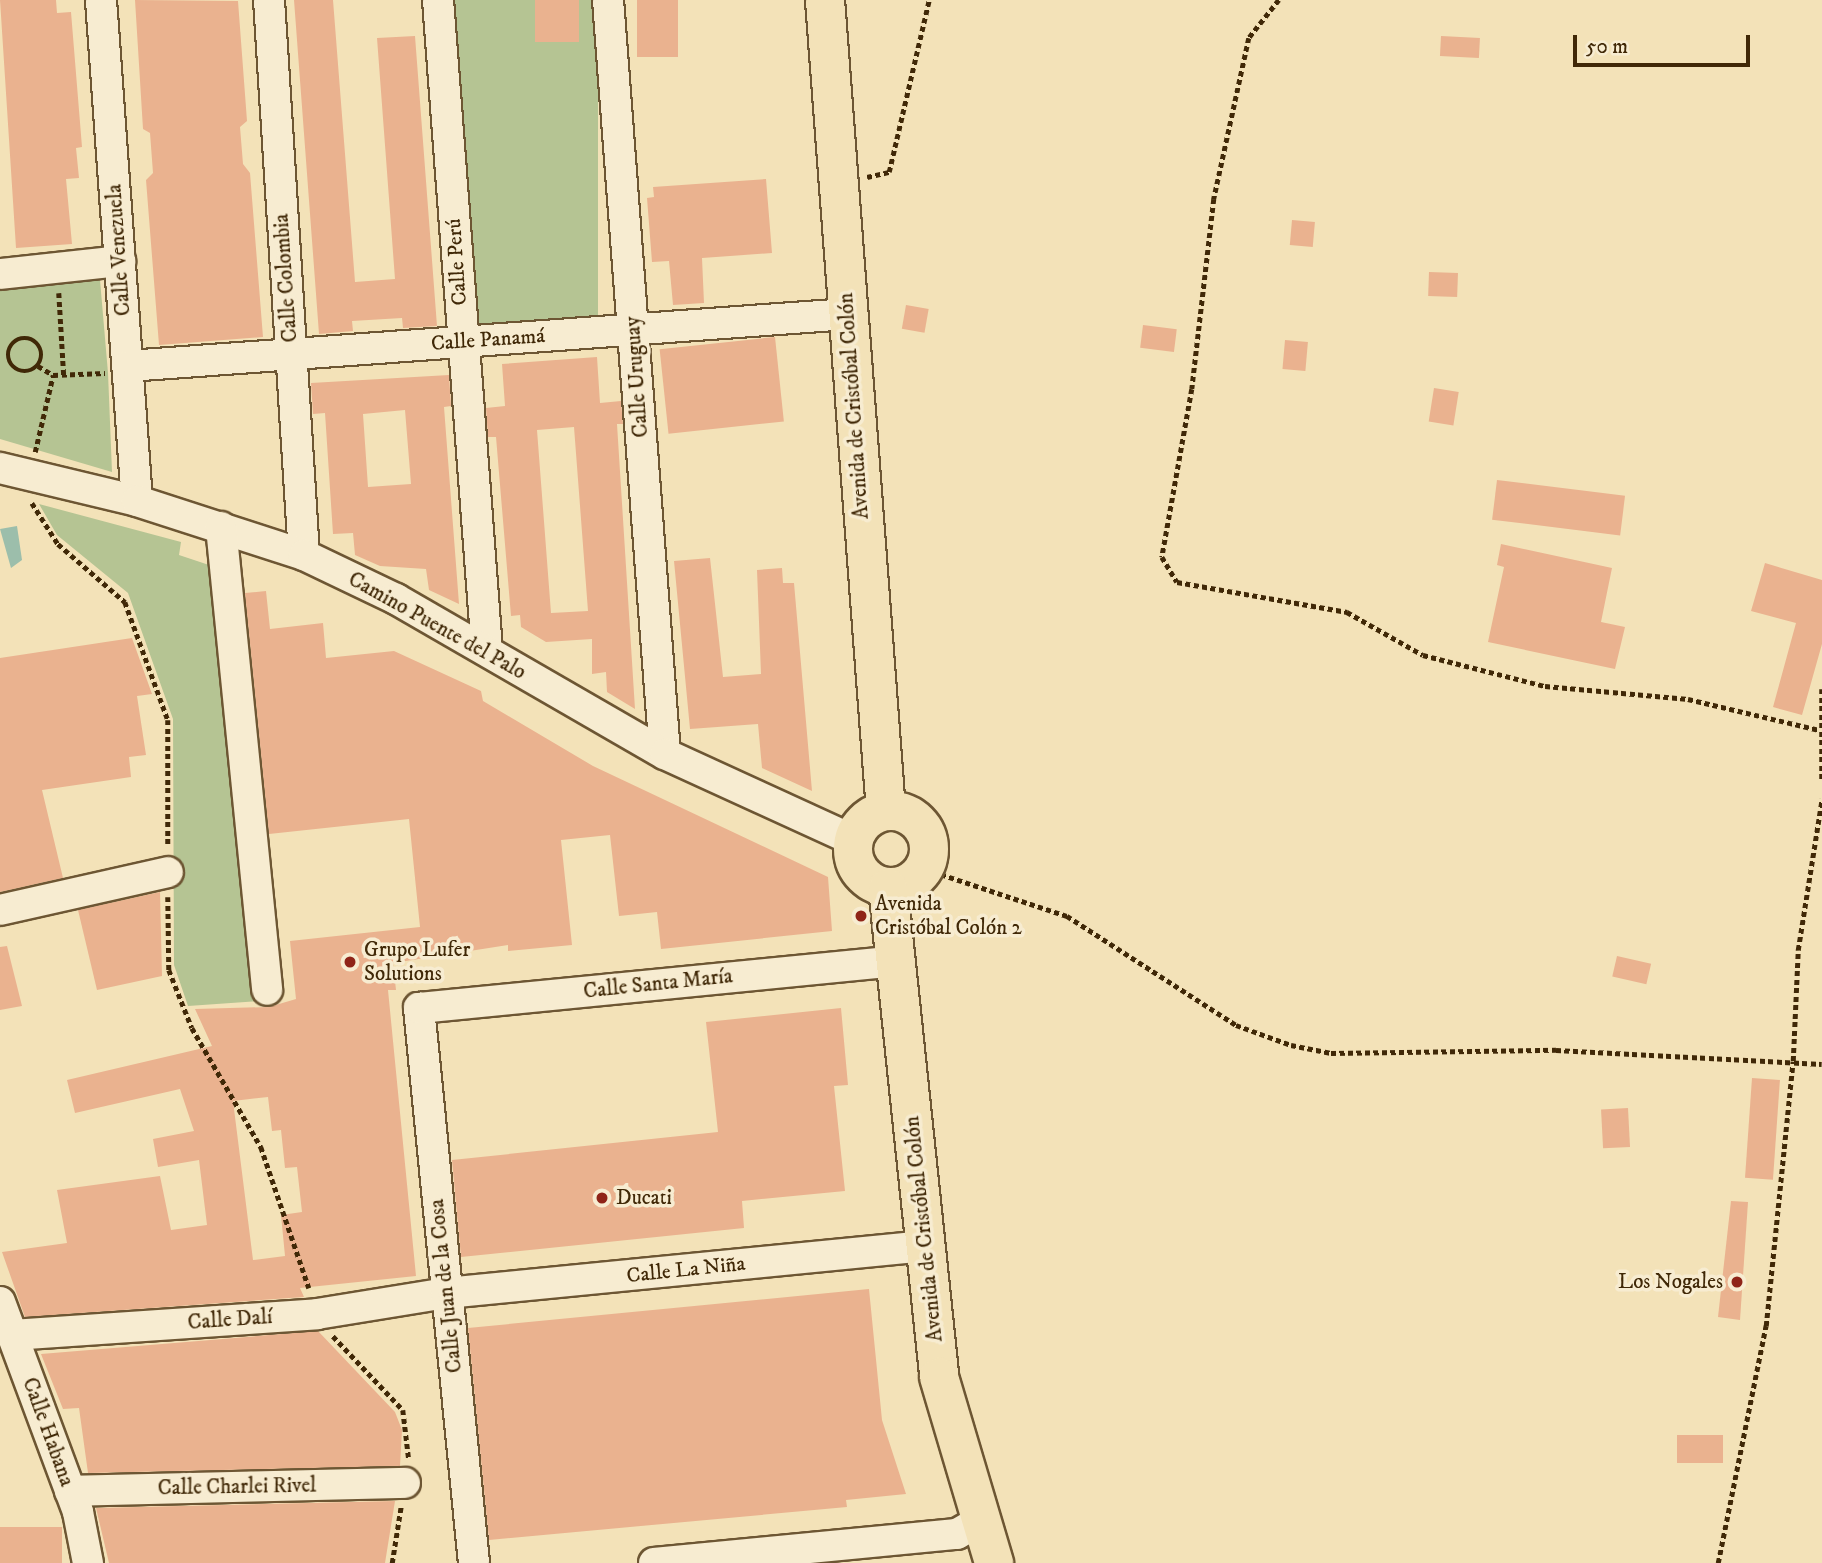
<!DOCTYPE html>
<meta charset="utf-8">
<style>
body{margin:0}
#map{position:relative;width:1822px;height:1563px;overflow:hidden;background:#f3e2b8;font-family:"IM FELL DW Pica",serif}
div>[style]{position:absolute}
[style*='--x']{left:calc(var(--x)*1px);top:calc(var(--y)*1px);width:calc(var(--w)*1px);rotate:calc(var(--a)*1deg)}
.green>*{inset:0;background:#b5c493;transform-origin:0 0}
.water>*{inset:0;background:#9cbeab}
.building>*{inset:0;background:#eab28f;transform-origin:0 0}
.path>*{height:4.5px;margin-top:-2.25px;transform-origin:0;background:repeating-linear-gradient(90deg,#402807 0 5px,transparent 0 8.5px)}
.path>.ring{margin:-2.25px;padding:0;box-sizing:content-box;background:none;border:4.5px solid #402807;border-radius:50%}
.roads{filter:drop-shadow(2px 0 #6d5633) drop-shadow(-2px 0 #6d5633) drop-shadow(0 2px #6d5633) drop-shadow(0 -2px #6d5633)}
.minor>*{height:30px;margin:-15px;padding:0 15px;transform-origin:15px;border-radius:15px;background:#f7ecd1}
.major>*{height:38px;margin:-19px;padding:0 19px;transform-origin:19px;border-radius:19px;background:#f3e2b8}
.major>.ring{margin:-19px;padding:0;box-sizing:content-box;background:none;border:38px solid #f3e2b8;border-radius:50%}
.dots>*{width:19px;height:19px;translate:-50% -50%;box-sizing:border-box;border:4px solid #f7ecd1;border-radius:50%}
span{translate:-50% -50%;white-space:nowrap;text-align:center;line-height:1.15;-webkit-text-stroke:7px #f7ecd1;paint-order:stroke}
.street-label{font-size:21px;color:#402807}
.poi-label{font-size:21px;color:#402807}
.left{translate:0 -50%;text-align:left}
.right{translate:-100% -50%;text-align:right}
.scale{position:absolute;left:1573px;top:35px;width:177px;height:32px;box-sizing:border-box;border:4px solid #402807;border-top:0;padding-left:9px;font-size:21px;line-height:24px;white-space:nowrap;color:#402807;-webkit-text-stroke:5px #f7ecd1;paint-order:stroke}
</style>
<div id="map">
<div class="green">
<i style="left:453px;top:0;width:145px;height:324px"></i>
<i style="clip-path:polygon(100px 280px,108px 373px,112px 472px,0 439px,0 290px)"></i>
<i style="clip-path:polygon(39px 504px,181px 542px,179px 555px,233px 573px,274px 1000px,188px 1006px,174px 965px,173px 719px,128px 593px,57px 535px)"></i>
</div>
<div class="water">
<i style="clip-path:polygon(17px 526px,22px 560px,11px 568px,0 529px)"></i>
</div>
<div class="building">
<i style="clip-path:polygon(0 0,56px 0,57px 13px,71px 12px,82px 147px,76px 148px,79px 178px,66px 179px,72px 244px,16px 248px)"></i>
<i style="clip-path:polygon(135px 0,238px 1px,247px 121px,240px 127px,243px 164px,250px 173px,263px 337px,159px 345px,146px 180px,153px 173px,150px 133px,143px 129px)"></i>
<i style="clip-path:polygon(294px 0,333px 0,355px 282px,395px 279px,377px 38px,415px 36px,437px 326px,403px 328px,402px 318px,352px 321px,353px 331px,319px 334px)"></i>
<i style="left:535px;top:0;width:44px;height:42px"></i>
<i style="left:637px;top:0;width:41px;height:57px"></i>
<i style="left:1441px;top:36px;width:39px;height:20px;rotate:3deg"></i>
<i style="clip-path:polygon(766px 179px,772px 253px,702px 258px,704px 303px,673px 305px,669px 261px,652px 262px,647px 198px,654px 197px,653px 187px)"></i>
<i style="left:1292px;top:220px;width:23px;height:25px;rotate:5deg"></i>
<i style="left:1429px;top:272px;width:29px;height:24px;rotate:2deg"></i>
<i style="left:906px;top:305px;width:23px;height:24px;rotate:10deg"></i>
<i style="left:1143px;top:325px;width:34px;height:23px;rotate:7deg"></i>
<i style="left:775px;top:337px;width:85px;height:116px;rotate:84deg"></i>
<i style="left:1285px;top:340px;width:23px;height:29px;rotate:5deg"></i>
<i style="clip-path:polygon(evenodd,597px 357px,600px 403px,621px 401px,623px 424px,617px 424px,635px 709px,607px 692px,606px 672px,592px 674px,592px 639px,546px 642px,521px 627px,520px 615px,511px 616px,496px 437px,488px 437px,486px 408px,505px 406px,502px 364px,597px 357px,574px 427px,588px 611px,551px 613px,537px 430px,574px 427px)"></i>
<i style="clip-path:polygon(evenodd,449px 375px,451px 406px,444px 407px,459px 604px,429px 590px,426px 569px,380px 566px,355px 555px,353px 533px,333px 534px,325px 413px,313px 414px,311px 383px,449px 375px,405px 410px,411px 484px,368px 487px,363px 414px,405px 410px)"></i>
<i style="left:1434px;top:388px;width:25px;height:34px;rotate:9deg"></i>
<i style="left:1497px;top:480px;width:129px;height:40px;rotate:7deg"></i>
<i style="clip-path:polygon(1501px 544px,1612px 568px,1601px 622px,1625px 627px,1615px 669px,1488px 642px,1504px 567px,1497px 565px)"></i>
<i style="clip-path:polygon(710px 558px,723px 677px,761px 674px,757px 570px,782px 568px,783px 583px,794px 583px,812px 791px,762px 768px,758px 724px,690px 729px,674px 561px)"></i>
<i style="clip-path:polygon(1765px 563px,1822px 580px,1822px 644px,1802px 715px,1773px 707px,1796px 623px,1751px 611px)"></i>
<i style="clip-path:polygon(evenodd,266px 591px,270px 629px,323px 623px,326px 658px,394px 651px,481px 691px,483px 701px,593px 766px,828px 877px,832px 931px,661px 949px,657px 912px,619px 916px,610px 835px,561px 840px,572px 945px,508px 951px,508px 945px,393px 963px,396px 990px,388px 990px,416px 1276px,300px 1288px,304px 1297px,25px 1317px,2px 1252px,67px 1243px,57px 1190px,160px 1176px,171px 1230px,207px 1225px,199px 1160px,158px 1167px,153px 1139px,194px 1131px,180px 1089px,75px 1113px,67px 1080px,212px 1046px,195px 1009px,269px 1007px,296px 999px,290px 941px,420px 927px,409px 819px,269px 834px,245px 593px,266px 591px,268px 1097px,272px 1131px,281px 1130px,285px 1168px,297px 1167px,302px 1212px,281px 1215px,285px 1256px,253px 1260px,233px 1101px,268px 1097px)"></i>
<i style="clip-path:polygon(132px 638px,152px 694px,137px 696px,146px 755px,129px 757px,131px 777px,42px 790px,63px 878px,0 892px,0 658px)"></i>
<i style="clip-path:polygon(160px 892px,162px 976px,97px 990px,78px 910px)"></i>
<i style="clip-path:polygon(7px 946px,22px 1006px,0 1010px,0 947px)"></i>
<i style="left:1617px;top:956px;width:35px;height:21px;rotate:13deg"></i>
<i style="clip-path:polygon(841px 1008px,848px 1085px,834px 1086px,845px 1191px,742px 1201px,744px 1228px,461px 1257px,452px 1160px,718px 1132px,706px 1022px)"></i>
<i style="left:1752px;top:1078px;width:28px;height:100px;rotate:4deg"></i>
<i style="left:1628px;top:1108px;width:39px;height:27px;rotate:87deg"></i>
<i style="clip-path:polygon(1731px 1201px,1748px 1202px,1740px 1320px,1718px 1317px)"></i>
<i style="clip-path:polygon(869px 1289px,882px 1420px,906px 1494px,846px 1500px,847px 1507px,489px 1540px,468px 1328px)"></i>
<i style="clip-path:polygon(318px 1331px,395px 1412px,402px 1430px,400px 1466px,88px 1473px,79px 1408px,63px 1409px,41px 1354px)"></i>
<i style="left:1723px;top:1435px;width:28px;height:46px;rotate:90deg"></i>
<i style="clip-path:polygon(395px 1501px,385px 1563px,109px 1563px,96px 1508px)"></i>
<i style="left:0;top:1527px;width:62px;height:36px"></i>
</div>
<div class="path">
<i style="--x:1279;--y:0;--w:48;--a:128.3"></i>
<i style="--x:1249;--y:38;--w:165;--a:102.3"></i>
<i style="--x:1214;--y:199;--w:191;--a:96.6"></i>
<i style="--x:1192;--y:389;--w:171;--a:100.1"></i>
<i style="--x:1162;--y:557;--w:29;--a:59"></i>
<i style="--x:1177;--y:582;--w:173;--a:10"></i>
<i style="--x:1347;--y:612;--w:87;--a:29.5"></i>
<i style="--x:1423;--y:655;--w:126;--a:14.3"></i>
<i style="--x:1545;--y:686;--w:144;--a:5.2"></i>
<i style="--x:1688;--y:699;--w:135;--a:13.3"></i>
<i style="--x:867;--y:177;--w:23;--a:-13"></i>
<i style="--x:889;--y:172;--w:177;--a:-76.9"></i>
<i style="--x:59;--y:293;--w:83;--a:86.6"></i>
<i class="ring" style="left:8px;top:338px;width:29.5px;height:29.5px"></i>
<i style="--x:38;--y:366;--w:17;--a:31"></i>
<i style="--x:53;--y:375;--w:52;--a:-2.2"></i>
<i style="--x:35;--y:452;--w:79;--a:-76.8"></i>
<i style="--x:32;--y:503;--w:49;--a:57.6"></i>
<i style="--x:58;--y:544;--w:89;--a:40.9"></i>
<i style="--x:125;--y:602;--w:126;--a:70"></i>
<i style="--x:168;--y:720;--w:126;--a:90"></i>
<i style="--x:1822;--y:689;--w:93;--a:90"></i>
<i style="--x:925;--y:869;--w:150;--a:18.3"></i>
<i style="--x:1067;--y:916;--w:201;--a:32.8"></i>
<i style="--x:1236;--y:1025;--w:59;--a:20"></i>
<i style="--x:1291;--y:1045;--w:41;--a:11.3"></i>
<i style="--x:1331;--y:1053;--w:225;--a:-0.8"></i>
<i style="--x:1556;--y:1050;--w:266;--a:3"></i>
<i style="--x:168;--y:897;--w:73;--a:89.2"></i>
<i style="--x:169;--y:970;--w:62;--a:68.4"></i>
<i style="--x:192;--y:1028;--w:138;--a:59.9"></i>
<i style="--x:261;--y:1147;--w:149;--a:71.2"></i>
<i style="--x:333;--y:1336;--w:102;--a:46.6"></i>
<i style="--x:403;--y:1410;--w:50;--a:83.2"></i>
<i style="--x:392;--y:1563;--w:58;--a:-81"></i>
<i style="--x:1718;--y:1563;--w:242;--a:-78.6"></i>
<i style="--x:1766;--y:1326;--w:266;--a:-84.2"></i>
<i style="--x:1793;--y:1061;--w:111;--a:-87.4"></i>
<i style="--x:1798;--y:950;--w:153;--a:-81"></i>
</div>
<div class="roads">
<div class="minor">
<i style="--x:101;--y:0;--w:502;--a:85.89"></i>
<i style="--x:269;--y:0;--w:556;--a:86.39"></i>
<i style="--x:438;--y:0;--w:652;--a:85.69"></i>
<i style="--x:608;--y:0;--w:756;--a:85.68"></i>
<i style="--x:0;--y:274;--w:121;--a:-6.2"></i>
<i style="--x:128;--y:366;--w:722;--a:-4.13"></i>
<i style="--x:0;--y:468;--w:141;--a:13.5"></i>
<i style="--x:137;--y:501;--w:176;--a:17.9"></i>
<i style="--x:304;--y:555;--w:102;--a:25.6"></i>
<i style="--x:396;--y:599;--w:310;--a:30"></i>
<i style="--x:665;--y:754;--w:207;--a:24.6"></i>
<i style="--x:221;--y:527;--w:465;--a:84.3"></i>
<i style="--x:0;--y:910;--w:172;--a:-12.7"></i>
<i style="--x:0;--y:1302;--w:224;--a:69.6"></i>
<i style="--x:78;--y:1512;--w:52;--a:78.9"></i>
<i style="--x:12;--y:1335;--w:306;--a:-3.9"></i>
<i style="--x:317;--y:1314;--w:131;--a:-9.2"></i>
<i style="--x:446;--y:1293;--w:482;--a:-5.6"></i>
<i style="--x:70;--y:1491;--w:335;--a:-1.4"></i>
<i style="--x:474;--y:1563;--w:558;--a:-95.66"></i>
<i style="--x:419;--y:1008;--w:480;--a:-5.6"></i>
<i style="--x:654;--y:1563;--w:304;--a:-5.5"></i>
<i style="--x:957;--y:1534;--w:24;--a:-30"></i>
</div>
<div class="major">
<i style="--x:825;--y:0;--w:813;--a:85.7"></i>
<i class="ring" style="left:853px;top:811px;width:38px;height:38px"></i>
<i style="--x:888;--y:888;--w:492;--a:84"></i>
<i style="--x:939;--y:1377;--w:194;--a:73.5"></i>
</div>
</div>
<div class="dots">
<i style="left:861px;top:916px;background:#8f2418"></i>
<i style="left:350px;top:962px;background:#8f2418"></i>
<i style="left:602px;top:1198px;background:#8f2418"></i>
<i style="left:1737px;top:1282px;background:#8f2418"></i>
</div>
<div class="street-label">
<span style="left:119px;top:250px;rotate:-94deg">Calle Venezuela</span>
<span style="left:457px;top:262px;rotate:-94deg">Calle Perú</span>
<span style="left:286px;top:278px;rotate:-94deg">Calle Colombia</span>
<span style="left:488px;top:340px;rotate:-4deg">Calle Panamá</span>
<span style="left:637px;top:377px;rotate:-94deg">Calle Uruguay</span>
<span style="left:854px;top:406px;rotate:-94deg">Avenida de Cristóbal Colón</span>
<span style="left:437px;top:626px;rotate:29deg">Camino Puente del Palo</span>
<span style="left:658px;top:984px;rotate:-6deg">Calle Santa María</span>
<span style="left:924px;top:1229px;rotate:-96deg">Avenida de Cristóbal Colón</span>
<span style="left:686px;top:1270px;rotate:-6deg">Calle La Niña</span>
<span style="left:446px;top:1286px;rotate:-96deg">Calle Juan de la Cosa</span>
<span style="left:230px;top:1320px;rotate:-4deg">Calle Dalí</span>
<span style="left:48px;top:1432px;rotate:70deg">Calle Habana</span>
<span style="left:237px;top:1487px;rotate:-1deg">Calle Charlei Rivel</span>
</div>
<div class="poi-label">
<span class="left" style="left:875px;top:916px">Avenida<br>Cristóbal Colón 2</span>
<span class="left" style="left:364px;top:962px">Grupo Lufer<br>Solutions</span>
<span class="left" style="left:616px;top:1198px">Ducati</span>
<span class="right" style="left:1723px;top:1282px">Los Nogales</span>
</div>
<div class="scale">50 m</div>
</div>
